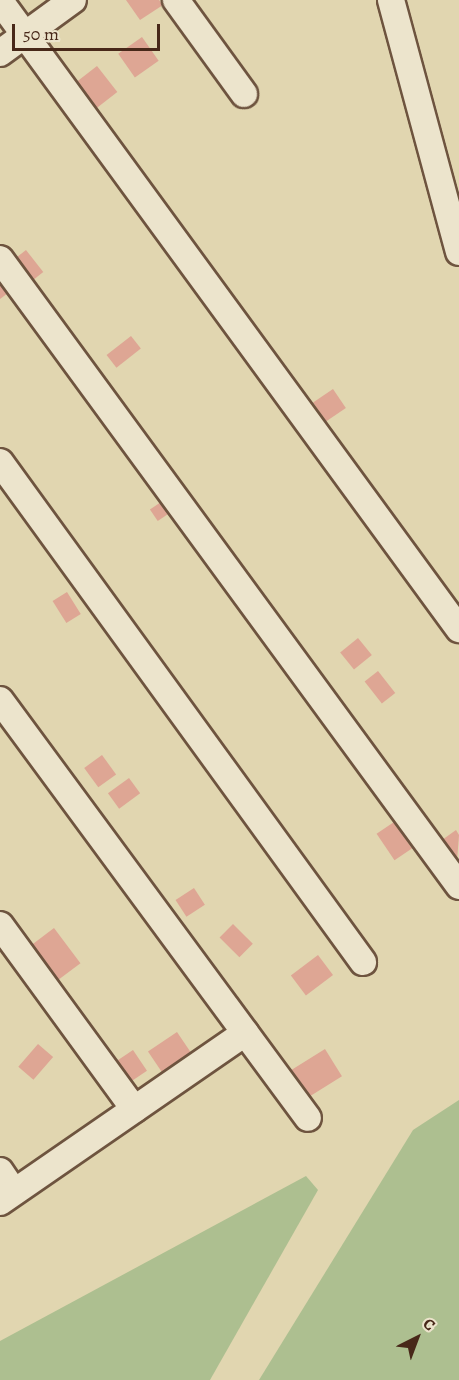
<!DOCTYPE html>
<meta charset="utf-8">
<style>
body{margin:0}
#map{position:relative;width:459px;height:1380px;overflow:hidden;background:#e1d6b0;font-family:Alegreya,serif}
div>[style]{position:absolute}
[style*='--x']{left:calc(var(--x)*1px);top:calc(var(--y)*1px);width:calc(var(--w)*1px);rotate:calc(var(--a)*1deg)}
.green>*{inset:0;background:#adbf90}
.building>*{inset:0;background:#dea694;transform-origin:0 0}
.roads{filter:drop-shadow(2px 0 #6e543f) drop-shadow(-2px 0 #6e543f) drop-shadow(0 2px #6e543f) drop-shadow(0 -2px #6e543f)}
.minor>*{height:26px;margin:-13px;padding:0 13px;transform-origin:13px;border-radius:13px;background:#ece4cc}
span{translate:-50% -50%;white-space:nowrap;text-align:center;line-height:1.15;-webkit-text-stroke:4.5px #ece4cc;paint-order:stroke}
.north{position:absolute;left:387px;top:1308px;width:60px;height:60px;-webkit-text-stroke:4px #ece4cc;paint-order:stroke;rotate:42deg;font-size:16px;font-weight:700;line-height:24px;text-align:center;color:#482819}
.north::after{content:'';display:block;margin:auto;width:21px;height:27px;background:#482819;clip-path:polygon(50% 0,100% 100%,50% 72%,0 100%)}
.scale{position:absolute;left:12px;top:24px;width:148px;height:27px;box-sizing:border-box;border:3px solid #482819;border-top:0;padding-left:8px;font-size:18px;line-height:21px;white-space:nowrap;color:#482819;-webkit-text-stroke:4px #ece4cc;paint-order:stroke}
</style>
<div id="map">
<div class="green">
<i style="clip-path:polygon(459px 1100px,459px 1380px,259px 1380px,413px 1130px)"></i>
<i style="clip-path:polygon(306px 1176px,318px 1190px,210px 1380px,0 1380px,0 1341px)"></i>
</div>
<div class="building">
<i style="clip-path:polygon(126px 0,159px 0,163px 5px,140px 20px)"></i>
<i style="left:142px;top:37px;width:29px;height:29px;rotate:55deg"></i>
<i style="left:97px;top:66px;width:33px;height:29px;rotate:52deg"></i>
<i style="left:26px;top:250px;width:28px;height:18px;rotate:52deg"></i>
<i style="clip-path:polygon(0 281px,8px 293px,0 299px)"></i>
<i style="left:131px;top:336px;width:16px;height:31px;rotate:52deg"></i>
<i style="left:333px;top:389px;width:23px;height:24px;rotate:56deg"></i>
<i style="left:164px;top:500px;width:14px;height:17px;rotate:56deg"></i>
<i style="left:67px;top:592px;width:26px;height:17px;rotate:58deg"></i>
<i style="left:358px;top:638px;width:22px;height:23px;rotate:51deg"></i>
<i style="left:378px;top:671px;width:28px;height:17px;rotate:52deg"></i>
<i style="left:102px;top:755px;width:24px;height:22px;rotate:54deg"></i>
<i style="left:129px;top:778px;width:19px;height:26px;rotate:54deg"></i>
<i style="left:394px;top:822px;width:32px;height:21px;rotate:56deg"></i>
<i style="clip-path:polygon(456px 830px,459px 835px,457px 861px,442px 840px)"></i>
<i style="left:194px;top:888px;width:20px;height:22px;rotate:57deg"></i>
<i style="left:233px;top:924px;width:28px;height:19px;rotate:45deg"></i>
<i style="left:54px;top:928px;width:44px;height:31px;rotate:53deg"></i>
<i style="left:318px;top:955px;width:25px;height:34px;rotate:53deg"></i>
<i style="left:177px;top:1032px;width:29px;height:35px;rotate:56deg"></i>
<i style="left:38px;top:1044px;width:20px;height:30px;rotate:41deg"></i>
<i style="left:325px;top:1049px;width:32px;height:43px;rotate:58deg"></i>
<i style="left:133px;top:1050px;width:25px;height:22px;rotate:56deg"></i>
</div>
<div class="roads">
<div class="minor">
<i style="--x:176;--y:0;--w:116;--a:54.1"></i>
<i style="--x:391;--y:0;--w:261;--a:74.9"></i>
<i style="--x:0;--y:1;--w:778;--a:53.84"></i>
<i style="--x:0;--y:53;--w:90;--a:-36"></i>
<i style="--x:0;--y:259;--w:777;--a:53.79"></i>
<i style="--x:0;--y:462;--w:618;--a:54.02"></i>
<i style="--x:0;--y:700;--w:519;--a:53.62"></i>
<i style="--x:0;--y:925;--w:228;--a:53.9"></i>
<i style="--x:0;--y:1171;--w:25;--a:56"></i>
<i style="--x:0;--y:1202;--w:298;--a:-34.6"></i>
</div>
</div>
<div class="north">С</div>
<div class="scale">50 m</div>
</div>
